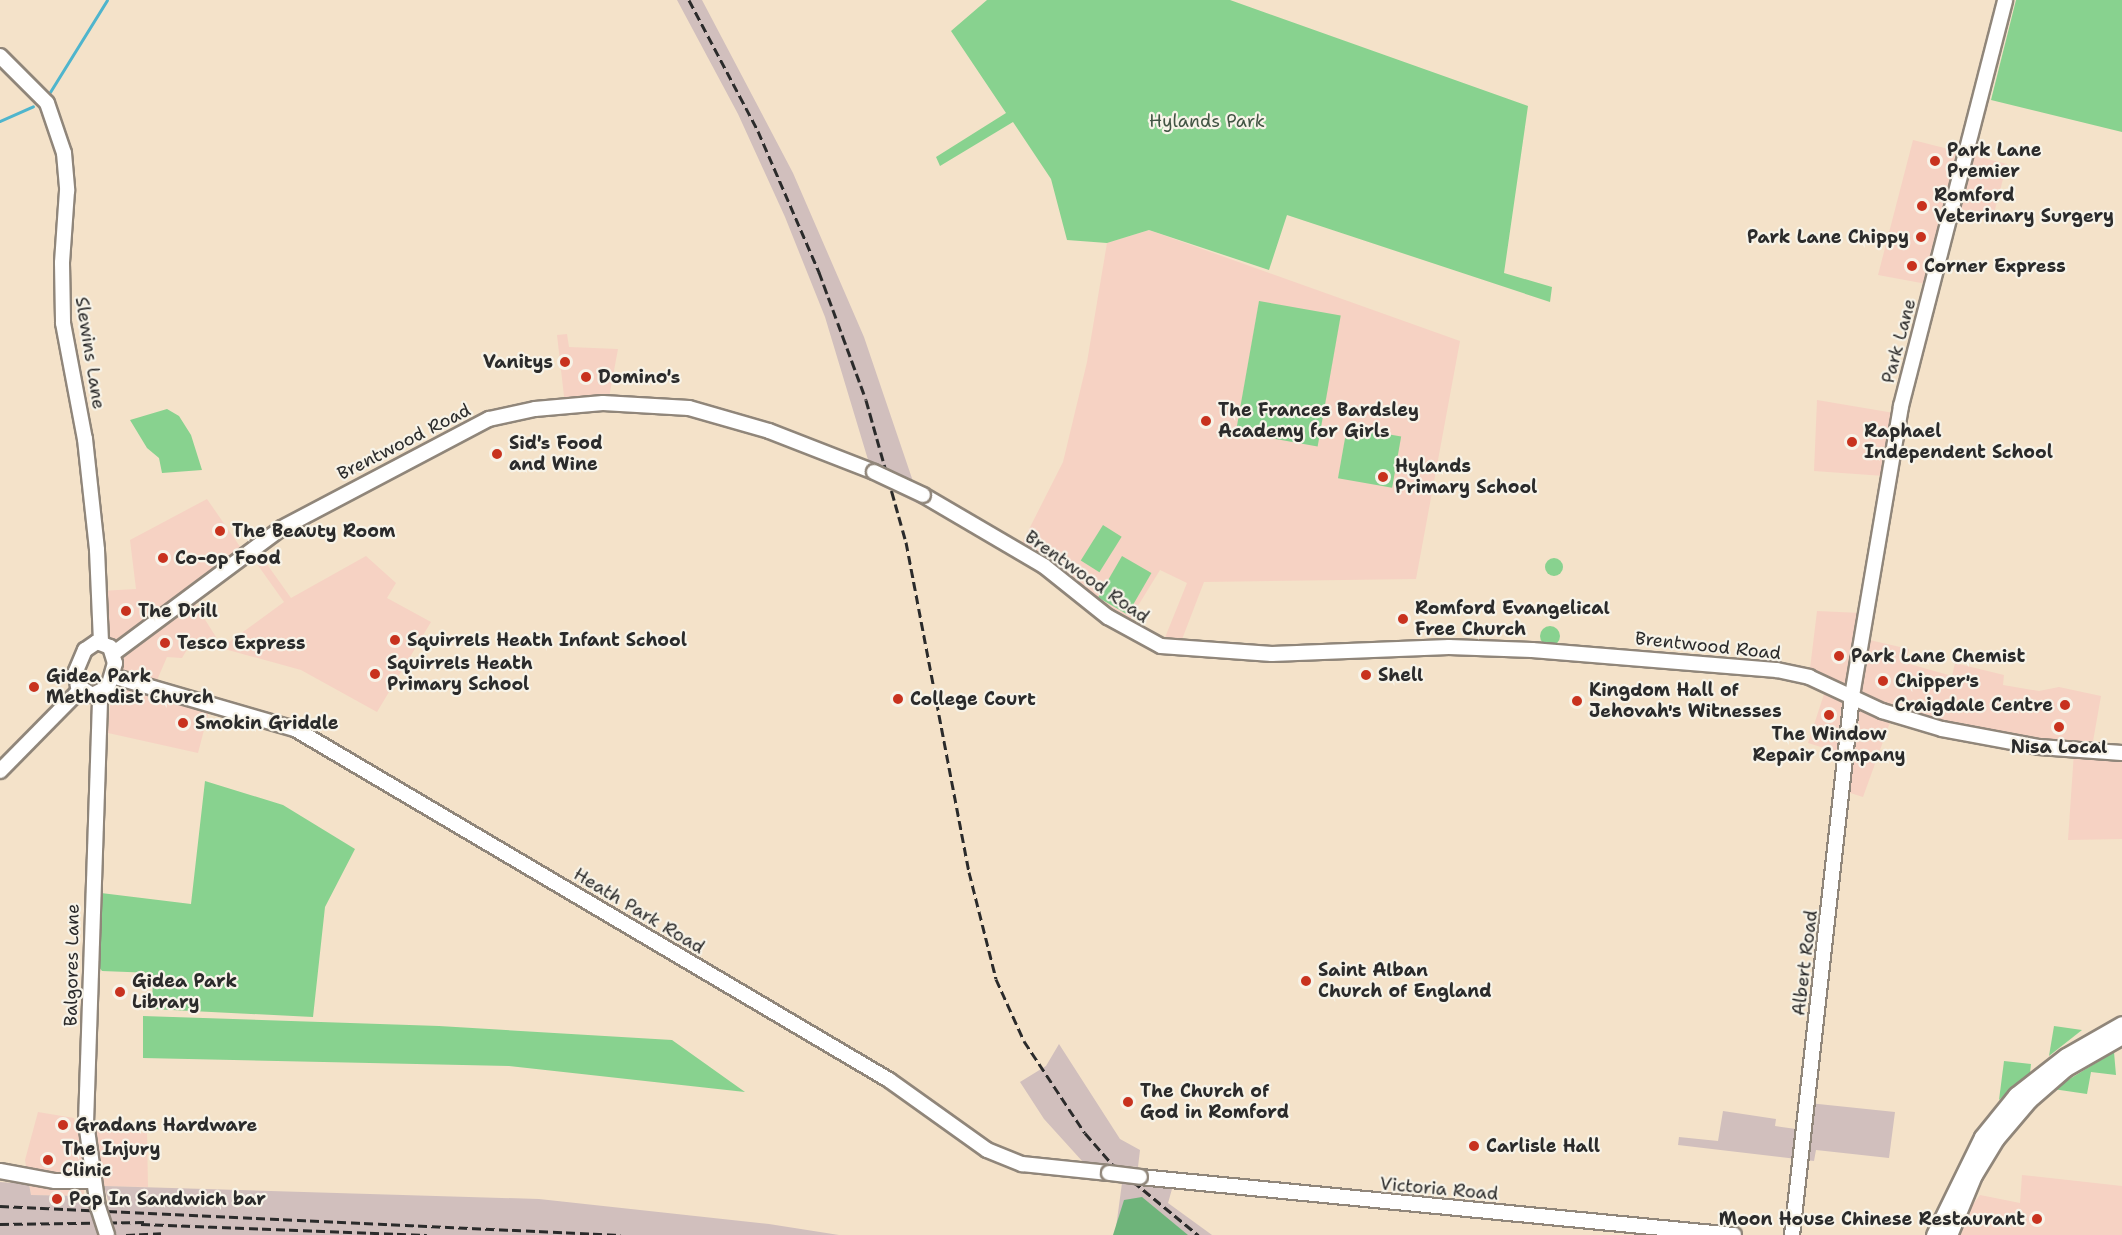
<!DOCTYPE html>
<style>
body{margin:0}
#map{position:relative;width:2122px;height:1235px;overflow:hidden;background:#f4e2c9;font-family:"Shantell Sans",sans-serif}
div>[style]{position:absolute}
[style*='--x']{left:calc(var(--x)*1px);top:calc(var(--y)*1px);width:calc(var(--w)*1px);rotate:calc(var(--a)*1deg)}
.built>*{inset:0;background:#f6d2c3}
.industrial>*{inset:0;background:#d1bfbd}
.green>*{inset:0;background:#88d28f;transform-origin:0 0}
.round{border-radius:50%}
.forest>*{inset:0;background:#6eb47a}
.stream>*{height:3px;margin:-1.5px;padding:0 1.5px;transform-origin:1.5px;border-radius:1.5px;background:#4fb5cd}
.roads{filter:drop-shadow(2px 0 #90867a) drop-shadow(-2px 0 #90867a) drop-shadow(0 2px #90867a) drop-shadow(0 -2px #90867a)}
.secondary>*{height:14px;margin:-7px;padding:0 7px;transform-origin:7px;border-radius:7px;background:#fff}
.primary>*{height:15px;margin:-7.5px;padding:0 7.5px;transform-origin:7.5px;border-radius:7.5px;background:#fff}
.rail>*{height:3px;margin-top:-1.5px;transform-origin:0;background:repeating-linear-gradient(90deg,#2b2b2b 0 9px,transparent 0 13.5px)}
.bridges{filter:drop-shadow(2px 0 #90867a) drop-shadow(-2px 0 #90867a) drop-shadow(0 2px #90867a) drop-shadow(0 -2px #90867a)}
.secondary-bridge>*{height:14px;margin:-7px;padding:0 7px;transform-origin:7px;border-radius:7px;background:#fff}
.dots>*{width:16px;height:16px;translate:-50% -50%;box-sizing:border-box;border:3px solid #f7f3e8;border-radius:50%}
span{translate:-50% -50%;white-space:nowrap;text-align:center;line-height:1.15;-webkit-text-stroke:4.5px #f7f3e8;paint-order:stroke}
.park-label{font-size:18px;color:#425544}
.poi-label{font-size:18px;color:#2b2b2b;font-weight:700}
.left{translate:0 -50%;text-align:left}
.right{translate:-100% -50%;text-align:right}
.street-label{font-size:18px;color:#2b2b2b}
</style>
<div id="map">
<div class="built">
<i style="clip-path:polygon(1913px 140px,2007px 164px,1993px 217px,1953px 207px,1932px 285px,1878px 275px)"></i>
<i style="clip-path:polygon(1149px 230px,1460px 341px,1416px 579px,1204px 582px,1181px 642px,1164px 640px,1187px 583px,1160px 570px,1128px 622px,1022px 543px,1063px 462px,1087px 362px,1107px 243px)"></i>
<i style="clip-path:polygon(567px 334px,569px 347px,618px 349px,608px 403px,565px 405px,557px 335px)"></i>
<i style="clip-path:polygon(1817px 400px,1894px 413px,1884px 476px,1814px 471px)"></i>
<i style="clip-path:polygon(207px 499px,241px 548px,185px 588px,216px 637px,204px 647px,188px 648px,182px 658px,167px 657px,151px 694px,209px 711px,198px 753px,108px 733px,114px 653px,101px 642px,100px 591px,136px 589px,130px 540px)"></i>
<i style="clip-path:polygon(259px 553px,291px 598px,366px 556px,396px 583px,387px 598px,431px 622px,377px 712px,301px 670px,221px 648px,284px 602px,252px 557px)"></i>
<i style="clip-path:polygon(1817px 611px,1861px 613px,1865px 639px,1909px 649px,1906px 663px,1952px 676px,1955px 663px,2004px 675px,2003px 685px,2039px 691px,2059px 687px,2101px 696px,2092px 747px,2122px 753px,2122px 839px,2068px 840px,2074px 752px,1893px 714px,1863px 797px,1844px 791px,1847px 755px,1808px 743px,1827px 685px,1809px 677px)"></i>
<i style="clip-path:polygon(38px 1112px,74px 1118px,76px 1130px,147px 1133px,148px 1187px,84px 1186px,84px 1196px,31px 1195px,25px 1160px)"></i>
<i style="clip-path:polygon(2022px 1175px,2122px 1186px,2122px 1235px,1959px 1235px,1965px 1215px,1980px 1195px,2020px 1203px)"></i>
</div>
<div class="industrial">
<i style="clip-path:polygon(677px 0,702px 0,793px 173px,864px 337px,921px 505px,875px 483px,825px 317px,785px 217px,738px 114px)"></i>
<i style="clip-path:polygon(1059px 1044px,1120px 1139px,1140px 1150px,1138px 1167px,1083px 1162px,1044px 1119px,1020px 1082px,1046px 1066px)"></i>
<i style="clip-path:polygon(1799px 1102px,1895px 1112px,1889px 1158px,1816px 1150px,1814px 1161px,1678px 1145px,1679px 1137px,1718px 1141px,1723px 1111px,1776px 1119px,1775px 1126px,1796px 1129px)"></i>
<i style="clip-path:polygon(0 1182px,29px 1184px,31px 1195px,84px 1196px,86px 1206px,109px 1204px,104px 1186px,539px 1199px,769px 1224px,839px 1235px,0 1235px)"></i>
<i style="clip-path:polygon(1122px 1183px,1172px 1189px,1168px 1203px,1212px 1235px,1115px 1235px)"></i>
</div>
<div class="green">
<i style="clip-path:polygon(987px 0,1230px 0,1528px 106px,1504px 273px,1552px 287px,1550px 302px,1287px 215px,1269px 270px,1149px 230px,1107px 243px,1067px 240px,1051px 179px,1013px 122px,940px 166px,936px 157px,1006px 113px,951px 31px)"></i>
<i style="clip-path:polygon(2016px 0,2122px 0,2122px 132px,1991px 100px)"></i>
<i style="left:1259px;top:301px;width:83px;height:133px;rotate:10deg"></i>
<i style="clip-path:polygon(167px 409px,179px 416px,191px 435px,202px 470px,162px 473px,159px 458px,147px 448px,130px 420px)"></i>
<i style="left:1347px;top:427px;width:55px;height:52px;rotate:10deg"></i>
<i style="left:1103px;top:525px;width:22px;height:42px;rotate:32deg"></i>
<i style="left:1122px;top:556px;width:34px;height:48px;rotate:30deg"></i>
<i class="round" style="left:1545px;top:558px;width:18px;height:18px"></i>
<i class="round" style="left:1540px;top:626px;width:20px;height:20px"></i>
<i style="clip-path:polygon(205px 781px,283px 805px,355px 849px,325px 907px,313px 1017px,152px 1009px,153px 973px,102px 971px,99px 967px,101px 893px,191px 904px)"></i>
<i style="clip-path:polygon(143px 1016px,439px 1026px,672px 1040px,745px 1092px,509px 1066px,143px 1058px)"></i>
<i style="clip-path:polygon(2054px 1026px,2082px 1030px,2049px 1056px)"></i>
<i style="clip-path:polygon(2114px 1052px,2116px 1075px,2091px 1072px,2087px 1094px,2053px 1089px)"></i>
<i style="clip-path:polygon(2004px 1061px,2031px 1064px,2030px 1073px,1999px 1100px)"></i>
</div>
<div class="forest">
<i style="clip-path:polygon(1142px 1197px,1188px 1235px,1113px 1235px,1124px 1200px)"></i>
</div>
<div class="stream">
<i style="--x:50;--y:92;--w:108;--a:-58.2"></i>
<i style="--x:0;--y:121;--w:36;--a:-24"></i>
</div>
<div class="roads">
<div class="secondary">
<i style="--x:0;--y:56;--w:66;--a:45"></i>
<i style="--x:47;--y:103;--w:53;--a:71.2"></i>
<i style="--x:64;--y:153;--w:38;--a:85"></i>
<i style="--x:67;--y:191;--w:72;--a:94"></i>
<i style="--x:62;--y:263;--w:60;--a:89"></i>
<i style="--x:63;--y:323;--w:118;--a:79.3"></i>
<i style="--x:85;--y:439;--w:112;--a:83.8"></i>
<i style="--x:97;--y:550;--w:92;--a:87.5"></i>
<i style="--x:923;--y:495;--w:140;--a:30.4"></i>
<i style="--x:1044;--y:566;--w:82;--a:38.6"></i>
<i style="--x:1108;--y:617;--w:60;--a:28.7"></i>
<i style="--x:1161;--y:646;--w:111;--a:4.1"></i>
<i style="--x:1272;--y:654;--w:177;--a:-2.3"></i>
<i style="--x:1449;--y:647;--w:83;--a:2.1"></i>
<i style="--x:1532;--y:650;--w:246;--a:4.7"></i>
<i style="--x:1777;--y:670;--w:33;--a:12"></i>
<i style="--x:1809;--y:677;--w:81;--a:25"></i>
<i style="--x:1882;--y:711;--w:63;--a:16.7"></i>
<i style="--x:1942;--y:729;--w:99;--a:10.5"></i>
<i style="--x:2039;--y:747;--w:83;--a:4.1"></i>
<i style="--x:97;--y:642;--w:14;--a:21"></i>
<i style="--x:110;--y:647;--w:17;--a:73"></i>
<i style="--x:115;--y:663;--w:25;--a:106"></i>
<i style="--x:108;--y:687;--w:18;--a:153"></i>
<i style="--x:92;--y:695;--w:17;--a:-147"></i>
<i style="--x:78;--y:686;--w:15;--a:-98"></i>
<i style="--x:76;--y:671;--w:23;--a:-67"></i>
<i style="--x:85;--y:650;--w:14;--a:-34"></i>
<i style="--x:114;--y:653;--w:209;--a:-36.7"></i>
<i style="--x:282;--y:528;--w:234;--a:-27.8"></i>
<i style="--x:489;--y:419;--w:47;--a:-12.3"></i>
<i style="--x:535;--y:409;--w:68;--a:-5"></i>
<i style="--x:603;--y:403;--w:86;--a:3.3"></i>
<i style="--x:689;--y:408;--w:83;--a:16"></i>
<i style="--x:769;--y:431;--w:113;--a:21.3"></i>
<i style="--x:112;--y:676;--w:191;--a:16.2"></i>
<i style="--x:295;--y:729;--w:690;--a:30.58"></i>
<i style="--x:889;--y:1080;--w:120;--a:35.5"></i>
<i style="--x:987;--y:1150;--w:38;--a:22"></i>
<i style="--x:1022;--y:1164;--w:87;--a:5.9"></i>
<i style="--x:0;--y:771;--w:115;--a:-45.4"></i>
<i style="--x:0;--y:1171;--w:56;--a:10.3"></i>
<i style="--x:55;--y:1181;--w:37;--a:0"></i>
<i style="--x:1140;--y:1177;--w:597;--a:5.58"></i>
<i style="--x:98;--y:1207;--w:85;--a:-98.1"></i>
<i style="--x:86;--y:1123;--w:429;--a:-88.1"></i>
<i style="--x:1792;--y:1235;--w:542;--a:-83.65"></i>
<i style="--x:1852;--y:696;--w:294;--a:-80.4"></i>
<i style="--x:1901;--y:406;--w:419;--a:-75.6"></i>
</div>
<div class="primary">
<i style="--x:1934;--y:1235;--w:109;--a:-63.9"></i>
<i style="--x:1982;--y:1137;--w:54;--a:-51"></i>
<i style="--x:2016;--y:1095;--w:63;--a:-38"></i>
<i style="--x:2066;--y:1056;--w:64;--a:-29.7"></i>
<i style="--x:1949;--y:1235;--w:65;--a:-67.4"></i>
<i style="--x:1974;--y:1175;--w:42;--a:-58.6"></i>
<i style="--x:1996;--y:1139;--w:51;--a:-49.8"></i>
<i style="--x:2029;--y:1100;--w:49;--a:-40.9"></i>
<i style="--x:2066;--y:1068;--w:64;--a:-29.7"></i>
</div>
</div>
<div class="rail">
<i style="--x:689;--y:0;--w:148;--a:62.2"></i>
<i style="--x:758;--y:131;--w:154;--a:66.6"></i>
<i style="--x:819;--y:272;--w:136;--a:69.8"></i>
<i style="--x:866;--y:400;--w:148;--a:74.3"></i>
<i style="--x:906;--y:542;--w:336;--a:79.2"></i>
<i style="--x:969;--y:872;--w:110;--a:75.8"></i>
<i style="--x:996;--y:979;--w:68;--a:65.7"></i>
<i style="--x:1024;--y:1041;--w:110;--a:56.5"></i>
<i style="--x:1085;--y:1133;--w:41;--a:48.9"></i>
<i style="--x:1112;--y:1164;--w:112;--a:39.5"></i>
<i style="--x:0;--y:1206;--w:621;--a:2.68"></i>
<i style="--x:0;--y:1224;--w:148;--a:-0.8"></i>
<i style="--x:141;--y:1224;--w:286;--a:2.2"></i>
<i style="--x:126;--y:1235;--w:35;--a:-3"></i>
</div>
<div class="bridges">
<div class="secondary-bridge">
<i style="--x:874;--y:472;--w:54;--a:25.1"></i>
<i style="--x:1109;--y:1173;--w:31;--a:7"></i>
<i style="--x:98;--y:1207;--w:29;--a:72"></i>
</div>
</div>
<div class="dots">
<i style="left:1935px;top:161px;background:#c8321e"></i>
<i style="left:1922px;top:206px;background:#c8321e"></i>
<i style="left:1921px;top:237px;background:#c8321e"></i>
<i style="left:1912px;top:266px;background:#c8321e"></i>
<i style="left:565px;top:362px;background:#c8321e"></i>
<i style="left:586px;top:377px;background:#c8321e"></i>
<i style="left:1206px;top:421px;background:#c8321e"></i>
<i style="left:1852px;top:442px;background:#c8321e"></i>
<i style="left:497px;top:454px;background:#c8321e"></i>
<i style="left:1383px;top:477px;background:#c8321e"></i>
<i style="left:220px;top:531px;background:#c8321e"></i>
<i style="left:163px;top:558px;background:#c8321e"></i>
<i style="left:126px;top:611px;background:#c8321e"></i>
<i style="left:1403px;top:619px;background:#c8321e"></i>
<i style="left:395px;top:640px;background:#c8321e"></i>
<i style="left:165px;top:643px;background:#c8321e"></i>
<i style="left:1839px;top:656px;background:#c8321e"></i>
<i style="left:375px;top:674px;background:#c8321e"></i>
<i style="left:1366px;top:675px;background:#c8321e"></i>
<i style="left:1883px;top:681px;background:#c8321e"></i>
<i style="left:34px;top:687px;background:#c8321e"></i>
<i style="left:898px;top:699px;background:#c8321e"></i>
<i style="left:1577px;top:701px;background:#c8321e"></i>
<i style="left:2065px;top:705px;background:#c8321e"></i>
<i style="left:1829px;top:715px;background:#c8321e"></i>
<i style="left:183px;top:723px;background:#c8321e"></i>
<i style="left:2059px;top:727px;background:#c8321e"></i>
<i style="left:1306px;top:981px;background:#c8321e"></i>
<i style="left:120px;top:992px;background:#c8321e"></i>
<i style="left:1128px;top:1102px;background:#c8321e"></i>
<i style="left:63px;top:1125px;background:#c8321e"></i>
<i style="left:1474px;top:1146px;background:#c8321e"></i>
<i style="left:48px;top:1160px;background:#c8321e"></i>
<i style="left:57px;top:1199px;background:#c8321e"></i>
<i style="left:2037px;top:1219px;background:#c8321e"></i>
</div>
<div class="park-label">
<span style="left:1207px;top:121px">Hylands Park</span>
</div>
<div class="poi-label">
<span class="left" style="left:1947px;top:161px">Park Lane<br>Premier</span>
<span class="left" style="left:1934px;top:206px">Romford<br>Veterinary Surgery</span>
<span class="right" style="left:1909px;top:237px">Park Lane Chippy</span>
<span class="left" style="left:1924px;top:266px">Corner Express</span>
<span class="right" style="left:553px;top:362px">Vanitys</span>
<span class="left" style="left:598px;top:377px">Domino's</span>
<span class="left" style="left:1218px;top:421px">The Frances Bardsley<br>Academy for Girls</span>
<span class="left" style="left:1864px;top:442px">Raphael<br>Independent School</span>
<span class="left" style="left:509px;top:454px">Sid's Food<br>and Wine</span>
<span class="left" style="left:1395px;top:477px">Hylands<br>Primary School</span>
<span class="left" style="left:232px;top:531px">The Beauty Room</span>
<span class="left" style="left:175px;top:558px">Co-op Food</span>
<span class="left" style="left:1415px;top:619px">Romford Evangelical<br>Free Church</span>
<span class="left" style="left:138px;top:611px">The Drill</span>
<span class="left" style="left:407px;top:640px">Squirrels Heath Infant School</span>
<span class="left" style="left:177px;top:643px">Tesco Express</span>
<span class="left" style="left:1851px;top:656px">Park Lane Chemist</span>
<span class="left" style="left:387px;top:674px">Squirrels Heath<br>Primary School</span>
<span class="left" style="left:1378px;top:675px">Shell</span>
<span class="left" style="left:46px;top:687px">Gidea Park<br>Methodist Church</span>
<span class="left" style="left:1895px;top:681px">Chipper's</span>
<span class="left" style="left:1589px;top:701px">Kingdom Hall of<br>Jehovah's Witnesses</span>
<span class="left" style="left:910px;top:699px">College Court</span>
<span class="right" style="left:2053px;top:705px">Craigdale Centre</span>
<span class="left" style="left:195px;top:723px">Smokin Griddle</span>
<span style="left:1829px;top:745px">The Window<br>Repair Company</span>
<span style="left:2059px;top:747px">Nisa Local</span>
<span class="left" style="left:1318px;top:981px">Saint Alban<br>Church of England</span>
<span class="left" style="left:132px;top:992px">Gidea Park<br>Library</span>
<span class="left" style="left:1140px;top:1102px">The Church of<br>God in Romford</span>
<span class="left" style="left:75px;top:1125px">Gradans Hardware</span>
<span class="left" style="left:1486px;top:1146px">Carlisle Hall</span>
<span class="left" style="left:62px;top:1160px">The Injury<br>Clinic</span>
<span class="left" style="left:69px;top:1199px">Pop In Sandwich bar</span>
<span class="right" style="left:2025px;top:1219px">Moon House Chinese Restaurant</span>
</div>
<div class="street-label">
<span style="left:1899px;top:341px;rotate:-75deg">Park Lane</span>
<span style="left:90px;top:353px;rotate:81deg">Slewins Lane</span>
<span style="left:404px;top:442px;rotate:-27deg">Brentwood Road</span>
<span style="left:1087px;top:577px;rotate:35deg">Brentwood Road</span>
<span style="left:1708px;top:646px;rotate:6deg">Brentwood Road</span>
<span style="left:639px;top:911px;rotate:31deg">Heath Park Road</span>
<span style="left:1805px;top:963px;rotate:-83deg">Albert Road</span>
<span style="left:72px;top:965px;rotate:-89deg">Balgores Lane</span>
<span style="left:1439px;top:1189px;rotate:5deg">Victoria Road</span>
</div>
</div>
